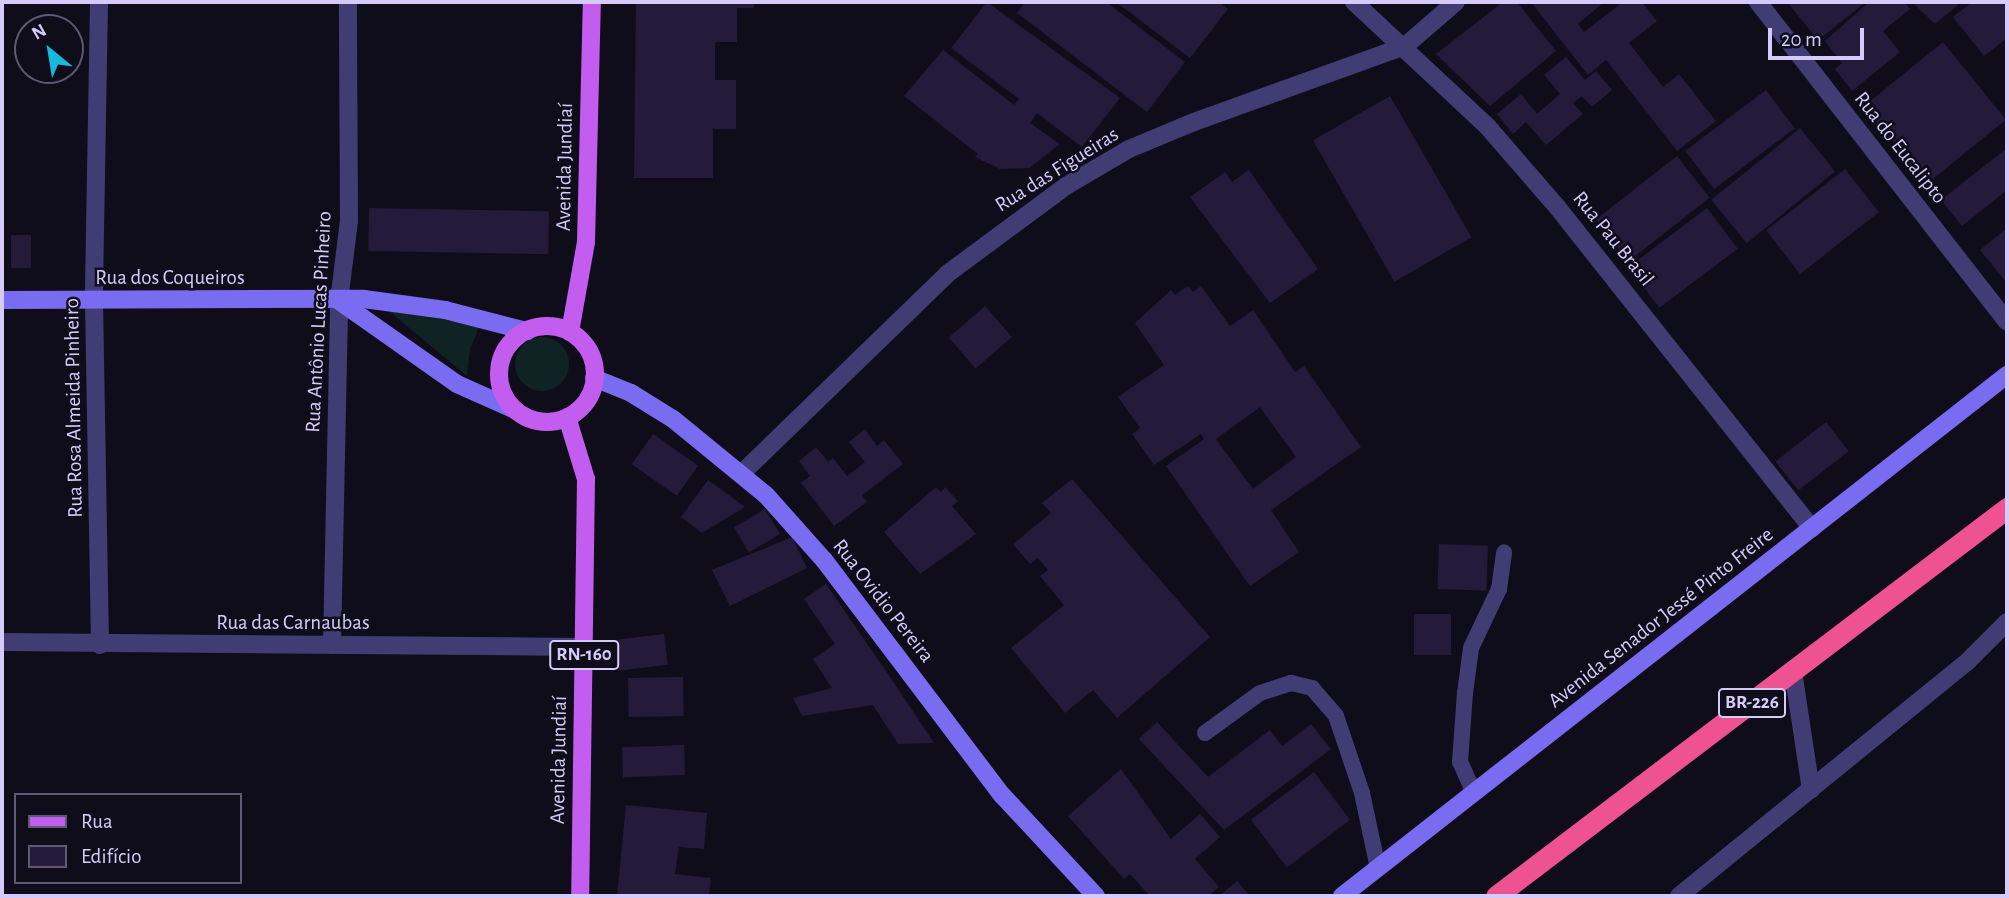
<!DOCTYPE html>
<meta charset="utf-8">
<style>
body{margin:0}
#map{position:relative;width:2009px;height:898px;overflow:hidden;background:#100d1a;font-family:"Alegreya Sans",sans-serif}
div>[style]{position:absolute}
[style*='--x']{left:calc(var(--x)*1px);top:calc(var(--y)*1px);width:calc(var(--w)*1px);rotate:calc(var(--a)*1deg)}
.green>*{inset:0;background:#102324}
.round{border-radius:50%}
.building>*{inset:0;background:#231b39;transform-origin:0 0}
.lane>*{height:16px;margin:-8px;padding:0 8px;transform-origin:8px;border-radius:8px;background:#423c75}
.street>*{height:18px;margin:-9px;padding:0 9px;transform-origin:9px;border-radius:9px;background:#423c75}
.secondary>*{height:18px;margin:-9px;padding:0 9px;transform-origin:9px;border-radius:9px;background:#796cf0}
.primary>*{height:18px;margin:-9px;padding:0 9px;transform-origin:9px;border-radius:9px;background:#c35def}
.primary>.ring{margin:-9px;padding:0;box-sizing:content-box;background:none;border:18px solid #c35def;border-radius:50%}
.highway>*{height:21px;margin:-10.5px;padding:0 10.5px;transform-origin:10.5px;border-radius:10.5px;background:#ee5291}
span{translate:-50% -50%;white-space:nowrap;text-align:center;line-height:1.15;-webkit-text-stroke:5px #100d1a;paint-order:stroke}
.shield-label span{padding:2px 5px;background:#100d1a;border:2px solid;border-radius:5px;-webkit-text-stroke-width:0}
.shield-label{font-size:19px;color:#d4cbfa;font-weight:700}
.street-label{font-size:21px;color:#d4cbfa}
.frame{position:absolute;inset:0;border:4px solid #d4cbfa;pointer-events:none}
.legend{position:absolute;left:14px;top:793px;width:228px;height:91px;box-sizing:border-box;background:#100d1a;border:2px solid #5e5974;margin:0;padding:9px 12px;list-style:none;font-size:21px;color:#d4cbfa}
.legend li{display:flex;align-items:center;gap:14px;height:35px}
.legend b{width:35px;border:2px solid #5e5974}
.north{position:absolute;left:14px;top:14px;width:70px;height:70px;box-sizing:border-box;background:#100d1a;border:2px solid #5e5974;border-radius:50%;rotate:330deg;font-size:19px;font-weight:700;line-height:28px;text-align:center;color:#d4cbfa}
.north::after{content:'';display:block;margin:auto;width:24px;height:32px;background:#16b9db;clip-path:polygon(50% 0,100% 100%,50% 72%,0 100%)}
.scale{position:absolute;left:1768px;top:28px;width:96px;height:32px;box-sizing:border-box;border:4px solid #d4cbfa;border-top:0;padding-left:9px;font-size:21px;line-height:24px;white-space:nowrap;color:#d4cbfa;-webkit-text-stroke:5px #100d1a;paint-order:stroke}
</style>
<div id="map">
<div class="green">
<i style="clip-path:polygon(383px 306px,479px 327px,470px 349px,467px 376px)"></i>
<i class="round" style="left:515px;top:337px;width:54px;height:54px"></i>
</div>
<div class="building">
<i style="clip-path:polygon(636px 2px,754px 2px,754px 8px,737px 8px,737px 42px,715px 42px,715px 80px,736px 80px,736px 129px,713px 129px,713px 178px,634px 178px)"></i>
<i style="clip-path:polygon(987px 2px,1120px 98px,1082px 147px,1037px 113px,1030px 123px,1060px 144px,1029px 168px,1000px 169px,975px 157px,978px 154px,904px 96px,943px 50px,1014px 105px,1019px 99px,951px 48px)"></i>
<i style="clip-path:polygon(1025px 2px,1106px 2px,1185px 62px,1147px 112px,1017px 13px)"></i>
<i style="clip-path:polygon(1116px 2px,1219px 2px,1228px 9px,1190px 58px)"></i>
<i style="clip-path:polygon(1503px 2px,1517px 2px,1556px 51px,1490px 106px,1436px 54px)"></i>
<i style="clip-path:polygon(1531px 2px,1604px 2px,1578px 24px,1584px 32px,1623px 2px,1642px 2px,1657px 21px,1629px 43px,1663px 87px,1679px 74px,1716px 121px,1677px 151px,1606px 60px,1588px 75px)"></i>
<i style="clip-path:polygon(1787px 2px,1866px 2px,1818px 40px)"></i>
<i style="clip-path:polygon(1869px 2px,1904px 2px,1910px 9px,1883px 31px,1900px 52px,1852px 91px,1835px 69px,1842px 63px,1825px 41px)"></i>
<i style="clip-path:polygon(1912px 2px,1955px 2px,1958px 5px,1935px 24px)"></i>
<i style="clip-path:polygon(1972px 2px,2002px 2px,2007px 8px,2007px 38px,1984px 56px,1953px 17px)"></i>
<i style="left:1943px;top:42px;width:100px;height:102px;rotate:51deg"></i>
<i style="clip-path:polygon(1566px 57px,1585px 80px,1596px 71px,1612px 90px,1592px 107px,1582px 96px,1573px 103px,1583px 114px,1546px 145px,1526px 122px,1513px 134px,1497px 114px,1521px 94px,1537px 114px,1560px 94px,1544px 75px)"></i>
<i style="left:1766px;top:90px;width:48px;height:101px;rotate:53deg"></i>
<i style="left:1390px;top:96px;width:163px;height:89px;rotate:60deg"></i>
<i style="left:1800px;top:128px;width:56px;height:114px;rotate:51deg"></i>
<i style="clip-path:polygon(2007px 148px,2007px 190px,1962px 226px,1941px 200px)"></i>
<i style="left:1677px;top:156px;width:53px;height:103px;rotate:52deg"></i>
<i style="left:1845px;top:169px;width:55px;height:100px;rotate:52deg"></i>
<i style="clip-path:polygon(1249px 170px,1318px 269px,1270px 303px,1190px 197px,1225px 172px,1232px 182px)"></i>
<i style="left:369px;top:208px;width:180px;height:43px;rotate:1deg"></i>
<i style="left:1707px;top:208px;width:51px;height:98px;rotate:53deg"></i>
<i style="clip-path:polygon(2007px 228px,2007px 283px,1980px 250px)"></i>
<i style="left:11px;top:235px;width:20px;height:33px"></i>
<i style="clip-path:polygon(evenodd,1188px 286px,1193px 292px,1201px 286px,1230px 326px,1253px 310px,1295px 372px,1304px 366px,1361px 447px,1271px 510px,1299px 552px,1250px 586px,1166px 466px,1204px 439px,1201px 434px,1154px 465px,1132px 434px,1140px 428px,1118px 397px,1164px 365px,1135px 323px,1171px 290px,1175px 295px,1188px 286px,1260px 407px,1296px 457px,1253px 489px,1216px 439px,1260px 407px)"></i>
<i style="left:985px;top:306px;width:41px;height:48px;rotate:49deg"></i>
<i style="left:1826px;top:422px;width:37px;height:64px;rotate:52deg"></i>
<i style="clip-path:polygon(865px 429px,877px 446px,884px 440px,903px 464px,862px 495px,867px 502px,834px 526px,801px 483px,810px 476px,799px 461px,816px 447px,828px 462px,833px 458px,847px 476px,865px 462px,849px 442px)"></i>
<i style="left:653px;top:434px;width:55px;height:37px;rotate:35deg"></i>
<i style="clip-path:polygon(1072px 479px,1210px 637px,1117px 718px,1093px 690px,1065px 713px,1011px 648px,1064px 605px,1040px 576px,1048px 570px,1038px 558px,1030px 564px,1013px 544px,1051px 513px,1042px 503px)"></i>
<i style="clip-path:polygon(708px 480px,745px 507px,702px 533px,681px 517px)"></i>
<i style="clip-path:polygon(936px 487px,941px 492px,945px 487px,958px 501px,952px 506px,976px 534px,920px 574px,884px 532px)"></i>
<i style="left:765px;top:509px;width:29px;height:36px;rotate:59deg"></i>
<i style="clip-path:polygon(792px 537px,807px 568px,730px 606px,712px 570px)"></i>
<i style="left:1439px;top:544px;width:49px;height:45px;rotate:2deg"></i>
<i style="clip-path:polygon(826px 584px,888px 674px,934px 743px,898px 744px,873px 705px,802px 716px,793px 698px,832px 688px,813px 659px,835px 644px,804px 599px)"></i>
<i style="left:1414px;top:614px;width:37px;height:41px"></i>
<i style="left:664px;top:634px;width:31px;height:50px;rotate:83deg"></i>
<i style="left:683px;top:677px;width:39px;height:55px;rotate:89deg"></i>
<i style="clip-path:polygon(1157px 722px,1208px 777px,1270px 730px,1282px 746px,1311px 724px,1331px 749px,1224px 830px,1139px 739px)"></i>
<i style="left:684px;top:745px;width:30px;height:62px;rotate:88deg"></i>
<i style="clip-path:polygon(1121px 769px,1171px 839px,1200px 814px,1220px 837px,1195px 859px,1219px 887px,1208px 896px,1150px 896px,1130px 874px,1124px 879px,1068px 816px)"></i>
<i style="left:1314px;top:772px;width:60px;height:79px;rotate:53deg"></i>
<i style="clip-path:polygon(626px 805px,707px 813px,704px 849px,679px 847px,675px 874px,711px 878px,709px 896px,617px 896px)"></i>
<i style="clip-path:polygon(1237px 881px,1250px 896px,1219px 896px)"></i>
</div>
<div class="lane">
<i style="--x:1205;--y:733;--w:68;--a:-36"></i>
<i style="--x:1260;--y:693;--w:33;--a:-18"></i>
<i style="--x:1291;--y:683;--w:22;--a:13"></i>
<i style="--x:1312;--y:688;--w:37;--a:49"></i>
<i style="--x:1336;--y:716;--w:81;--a:71.3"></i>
<i style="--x:1362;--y:793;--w:77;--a:78"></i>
<i style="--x:1474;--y:793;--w:34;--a:-114"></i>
<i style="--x:1460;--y:762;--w:69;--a:-85.9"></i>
<i style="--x:1465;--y:693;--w:45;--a:-82.4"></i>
<i style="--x:1471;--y:648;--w:65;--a:-64.6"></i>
<i style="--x:1499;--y:589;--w:37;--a:-82"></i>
</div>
<div class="street">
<i style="--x:99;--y:2;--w:299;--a:91"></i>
<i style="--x:94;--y:301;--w:344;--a:89"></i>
<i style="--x:1354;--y:2;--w:182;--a:43"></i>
<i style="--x:1487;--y:126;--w:108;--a:49.1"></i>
<i style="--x:1558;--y:208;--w:409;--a:51.6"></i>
<i style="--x:1758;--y:2;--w:405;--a:52.1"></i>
<i style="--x:742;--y:473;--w:286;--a:-44.1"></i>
<i style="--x:947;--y:274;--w:148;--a:-36.5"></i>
<i style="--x:1066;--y:186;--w:73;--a:-30.4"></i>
<i style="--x:1129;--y:149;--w:70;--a:-22.6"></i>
<i style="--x:1194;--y:122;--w:224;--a:-19.8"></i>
<i style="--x:1405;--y:46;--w:67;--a:-40.8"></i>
<i style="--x:2;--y:642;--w:582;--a:0.49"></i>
<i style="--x:332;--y:645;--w:344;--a:-88.8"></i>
<i style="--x:339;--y:301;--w:81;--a:-82.9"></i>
<i style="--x:349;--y:221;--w:219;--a:-90.3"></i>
<i style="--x:1793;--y:671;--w:120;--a:81.4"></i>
<i style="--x:1679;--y:896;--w:372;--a:-39.1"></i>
<i style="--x:1968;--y:661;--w:55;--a:-45"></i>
</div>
<div class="secondary">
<i style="--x:2;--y:300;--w:362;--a:-0.2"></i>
<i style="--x:364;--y:299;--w:82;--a:7.7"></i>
<i style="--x:445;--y:310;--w:85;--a:14.4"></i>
<i style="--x:339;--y:301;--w:144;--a:35.1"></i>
<i style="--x:457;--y:384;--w:64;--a:24.1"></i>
<i style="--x:594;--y:378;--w:40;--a:22"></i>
<i style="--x:631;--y:393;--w:49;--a:31.8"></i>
<i style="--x:673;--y:419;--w:120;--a:39.3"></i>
<i style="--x:766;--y:495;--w:87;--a:48.3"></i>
<i style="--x:824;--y:560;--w:295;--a:52.9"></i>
<i style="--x:1002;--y:795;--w:138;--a:47.1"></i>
<i style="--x:1342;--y:896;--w:845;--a:-38.08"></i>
</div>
<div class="primary">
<i class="ring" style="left:499px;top:326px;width:78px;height:78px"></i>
<i style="--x:570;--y:332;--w:91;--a:-79.9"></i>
<i style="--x:586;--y:242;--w:240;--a:-88.6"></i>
<i style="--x:567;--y:417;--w:65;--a:73"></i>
<i style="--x:586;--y:479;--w:417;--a:90.8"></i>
</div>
<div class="highway">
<i style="--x:1496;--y:896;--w:642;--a:-37.21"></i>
</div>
<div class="shield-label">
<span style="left:584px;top:655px">RN-160</span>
<span style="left:1752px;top:703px">BR-226</span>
</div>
<div class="street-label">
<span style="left:1900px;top:148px;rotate:52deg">Rua do Eucalipto</span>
<span style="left:565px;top:167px;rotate:-89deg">Avenida Jundiaí</span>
<span style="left:1057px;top:170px;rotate:-32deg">Rua das Figueiras</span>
<span style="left:1613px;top:239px;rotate:51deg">Rua Pau Brasil</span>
<span style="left:170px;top:278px">Rua dos Coqueiros</span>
<span style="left:319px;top:322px;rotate:-87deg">Rua Antônio Lucas Pinheiro</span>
<span style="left:74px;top:408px;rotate:-91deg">Rua Rosa Almeida Pinheiro</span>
<span style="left:883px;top:601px;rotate:52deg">Rua Ovidio Pereira</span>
<span style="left:1661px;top:618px;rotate:-38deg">Avenida Senador Jessé Pinto Freire</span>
<span style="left:293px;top:623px">Rua das Carnaubas</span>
<span style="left:559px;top:760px;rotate:-89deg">Avenida Jundiaí</span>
</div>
<div class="frame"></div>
<ul class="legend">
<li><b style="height:9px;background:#c35def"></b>Rua</li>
<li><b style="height:19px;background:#231b39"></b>Edifício</li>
</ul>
<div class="north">N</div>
<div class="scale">20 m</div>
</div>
